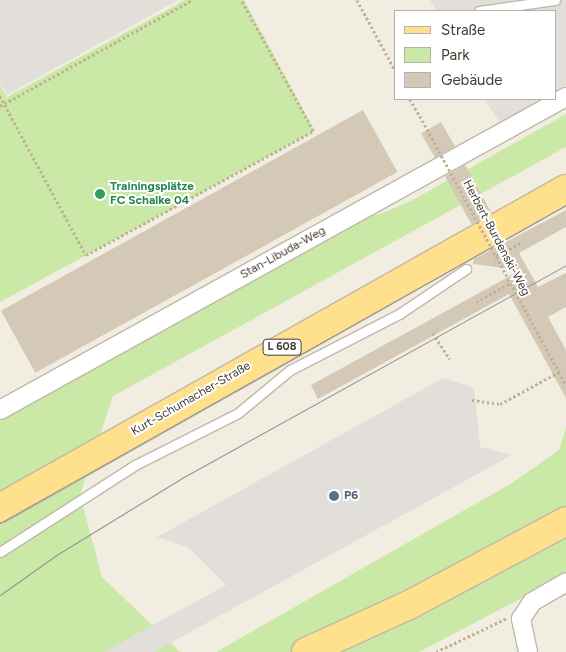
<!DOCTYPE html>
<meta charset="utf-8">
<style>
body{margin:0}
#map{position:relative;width:566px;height:652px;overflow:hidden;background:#f2ede1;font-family:Figtree,sans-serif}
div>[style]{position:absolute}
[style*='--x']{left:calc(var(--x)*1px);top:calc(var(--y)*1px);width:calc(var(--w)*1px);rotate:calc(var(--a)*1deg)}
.green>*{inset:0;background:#cae9a7}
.parking>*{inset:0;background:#e2dfdb}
.building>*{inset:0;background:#d3c9b6;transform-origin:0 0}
.path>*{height:2.5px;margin-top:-1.25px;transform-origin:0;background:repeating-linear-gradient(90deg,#c0b194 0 2.5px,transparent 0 5px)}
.roads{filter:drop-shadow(1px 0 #c0b8a7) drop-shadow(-1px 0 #c0b8a7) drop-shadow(0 1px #c0b8a7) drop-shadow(0 -1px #c0b8a7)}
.service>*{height:9px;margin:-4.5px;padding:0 4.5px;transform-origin:4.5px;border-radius:4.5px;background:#fff}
.minor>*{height:18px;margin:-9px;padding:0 9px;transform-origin:9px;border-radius:9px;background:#fff}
.primary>*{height:28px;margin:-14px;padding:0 14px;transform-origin:14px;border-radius:14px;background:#ffe08d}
.tram>*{height:1px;margin:-0.5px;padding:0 0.5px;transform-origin:0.5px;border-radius:0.5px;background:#939393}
.path-bridge>*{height:2.5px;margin-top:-1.25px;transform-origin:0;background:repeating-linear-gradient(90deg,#c0b194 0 2.5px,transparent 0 5px)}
.dots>*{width:14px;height:14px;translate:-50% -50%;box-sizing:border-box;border:2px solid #fff;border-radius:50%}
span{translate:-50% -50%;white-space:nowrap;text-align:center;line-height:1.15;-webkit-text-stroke:4px #fff;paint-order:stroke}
.shield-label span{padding:1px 4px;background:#fff;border:1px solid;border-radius:4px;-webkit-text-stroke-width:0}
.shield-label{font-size:11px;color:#433d32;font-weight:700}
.leisure-label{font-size:12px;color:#27864d;font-weight:700}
.left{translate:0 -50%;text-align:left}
.street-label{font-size:12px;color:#433d32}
.service-label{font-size:12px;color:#4e5e75;font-weight:700}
.legend{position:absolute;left:394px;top:10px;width:162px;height:90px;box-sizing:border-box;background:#fff;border:1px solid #b4b1ad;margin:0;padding:6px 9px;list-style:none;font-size:15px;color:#433d32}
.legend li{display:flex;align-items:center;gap:10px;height:25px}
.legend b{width:25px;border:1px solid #b4b1ad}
</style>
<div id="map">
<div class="green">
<i style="clip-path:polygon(185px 0,244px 0,315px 131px,0 302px,0 85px,7px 97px)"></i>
<i style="clip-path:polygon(566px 114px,566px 147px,113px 396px,80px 495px,102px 577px,180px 652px,0 652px,0 410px,343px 222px,380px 214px,409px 202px)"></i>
<i style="clip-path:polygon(566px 427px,566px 575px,419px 652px,216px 652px,512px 483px,559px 450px)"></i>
</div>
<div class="parking">
<i style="clip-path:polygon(0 0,178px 0,7px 95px,0 83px)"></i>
<i style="clip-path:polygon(430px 0,566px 0,566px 85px,555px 91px,555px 11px,436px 11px)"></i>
<i style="clip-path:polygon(484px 99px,541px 99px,500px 122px)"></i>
<i style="clip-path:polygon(443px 378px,474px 388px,480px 447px,512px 455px,154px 652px,104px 652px,226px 585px,188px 547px,157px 537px)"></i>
</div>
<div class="building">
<i style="left:363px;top:110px;width:71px;height:414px;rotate:61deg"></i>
<i style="left:441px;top:122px;width:28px;height:23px;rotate:60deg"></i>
<i style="left:465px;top:165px;width:55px;height:23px;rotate:61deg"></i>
<i style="clip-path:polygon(566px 210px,566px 227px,519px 253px,538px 287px,566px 273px,566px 307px,548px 317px,566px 350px,566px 398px,509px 294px,318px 399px,311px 385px,521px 270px,473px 264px,474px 259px)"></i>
</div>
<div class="path">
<i style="--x:357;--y:0;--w:80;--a:61.5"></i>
<i style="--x:0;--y:96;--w:181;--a:61.6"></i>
<i style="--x:86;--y:255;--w:259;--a:-28.6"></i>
<i style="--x:313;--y:131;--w:149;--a:-118.8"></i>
<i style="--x:410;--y:99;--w:20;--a:60"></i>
<i style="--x:0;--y:106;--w:219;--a:-28.9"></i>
<i style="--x:496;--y:256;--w:30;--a:-28"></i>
<i style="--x:476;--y:302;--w:39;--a:-29"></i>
<i style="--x:433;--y:333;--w:31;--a:57"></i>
<i style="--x:472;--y:400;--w:28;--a:8"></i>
<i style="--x:500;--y:404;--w:67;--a:-28.5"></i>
<i style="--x:559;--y:372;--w:15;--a:62"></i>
<i style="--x:436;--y:652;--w:79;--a:-25.6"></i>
</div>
<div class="roads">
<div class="service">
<i style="--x:479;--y:11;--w:77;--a:-8.2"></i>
<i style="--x:0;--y:552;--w:161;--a:-32.8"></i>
<i style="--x:135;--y:465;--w:115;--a:-26.8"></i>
<i style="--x:238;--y:413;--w:67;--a:-39.6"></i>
<i style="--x:290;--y:370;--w:123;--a:-27.2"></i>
<i style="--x:399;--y:314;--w:81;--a:-33.9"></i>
</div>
<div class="minor">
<i style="--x:0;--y:410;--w:647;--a:-28.94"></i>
<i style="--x:528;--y:652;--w:34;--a:-102"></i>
<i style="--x:521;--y:619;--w:20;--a:-57"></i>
<i style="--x:532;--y:602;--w:39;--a:-30"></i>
</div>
<div class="primary">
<i style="--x:0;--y:508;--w:650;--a:-29.41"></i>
<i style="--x:306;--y:652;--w:113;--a:-24.5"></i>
<i style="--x:409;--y:605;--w:178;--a:-28.1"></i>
</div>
</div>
<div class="tram">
<i style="--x:0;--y:523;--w:649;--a:-29.33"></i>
<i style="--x:0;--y:595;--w:71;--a:-35.3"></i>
<i style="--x:58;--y:554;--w:145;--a:-31.5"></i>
<i style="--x:182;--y:478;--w:439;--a:-29"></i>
</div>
<div class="path-bridge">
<i style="--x:420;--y:116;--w:291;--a:61.5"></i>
</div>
<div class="dots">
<i style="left:100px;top:194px;background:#2e9e5b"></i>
<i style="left:334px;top:496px;background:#5c6f8a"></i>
</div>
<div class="shield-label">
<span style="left:282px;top:347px">L 608</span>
</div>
<div class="leisure-label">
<span class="left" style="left:110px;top:194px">Trainingsplätze<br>FC Schalke 04</span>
</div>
<div class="street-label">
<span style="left:496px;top:238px;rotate:62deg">Herbert-Burdenski-Weg</span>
<span style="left:283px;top:253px;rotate:-29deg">Stan-Libuda-Weg</span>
<span style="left:191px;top:399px;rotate:-30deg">Kurt-Schumacher-Straße</span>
</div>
<div class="service-label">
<span class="left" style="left:344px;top:496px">P6</span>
</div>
<ul class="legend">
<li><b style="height:6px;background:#ffe08d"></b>Straße</li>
<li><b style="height:14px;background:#cae9a7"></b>Park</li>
<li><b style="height:14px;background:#d3c9b6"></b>Gebäude</li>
</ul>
</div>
